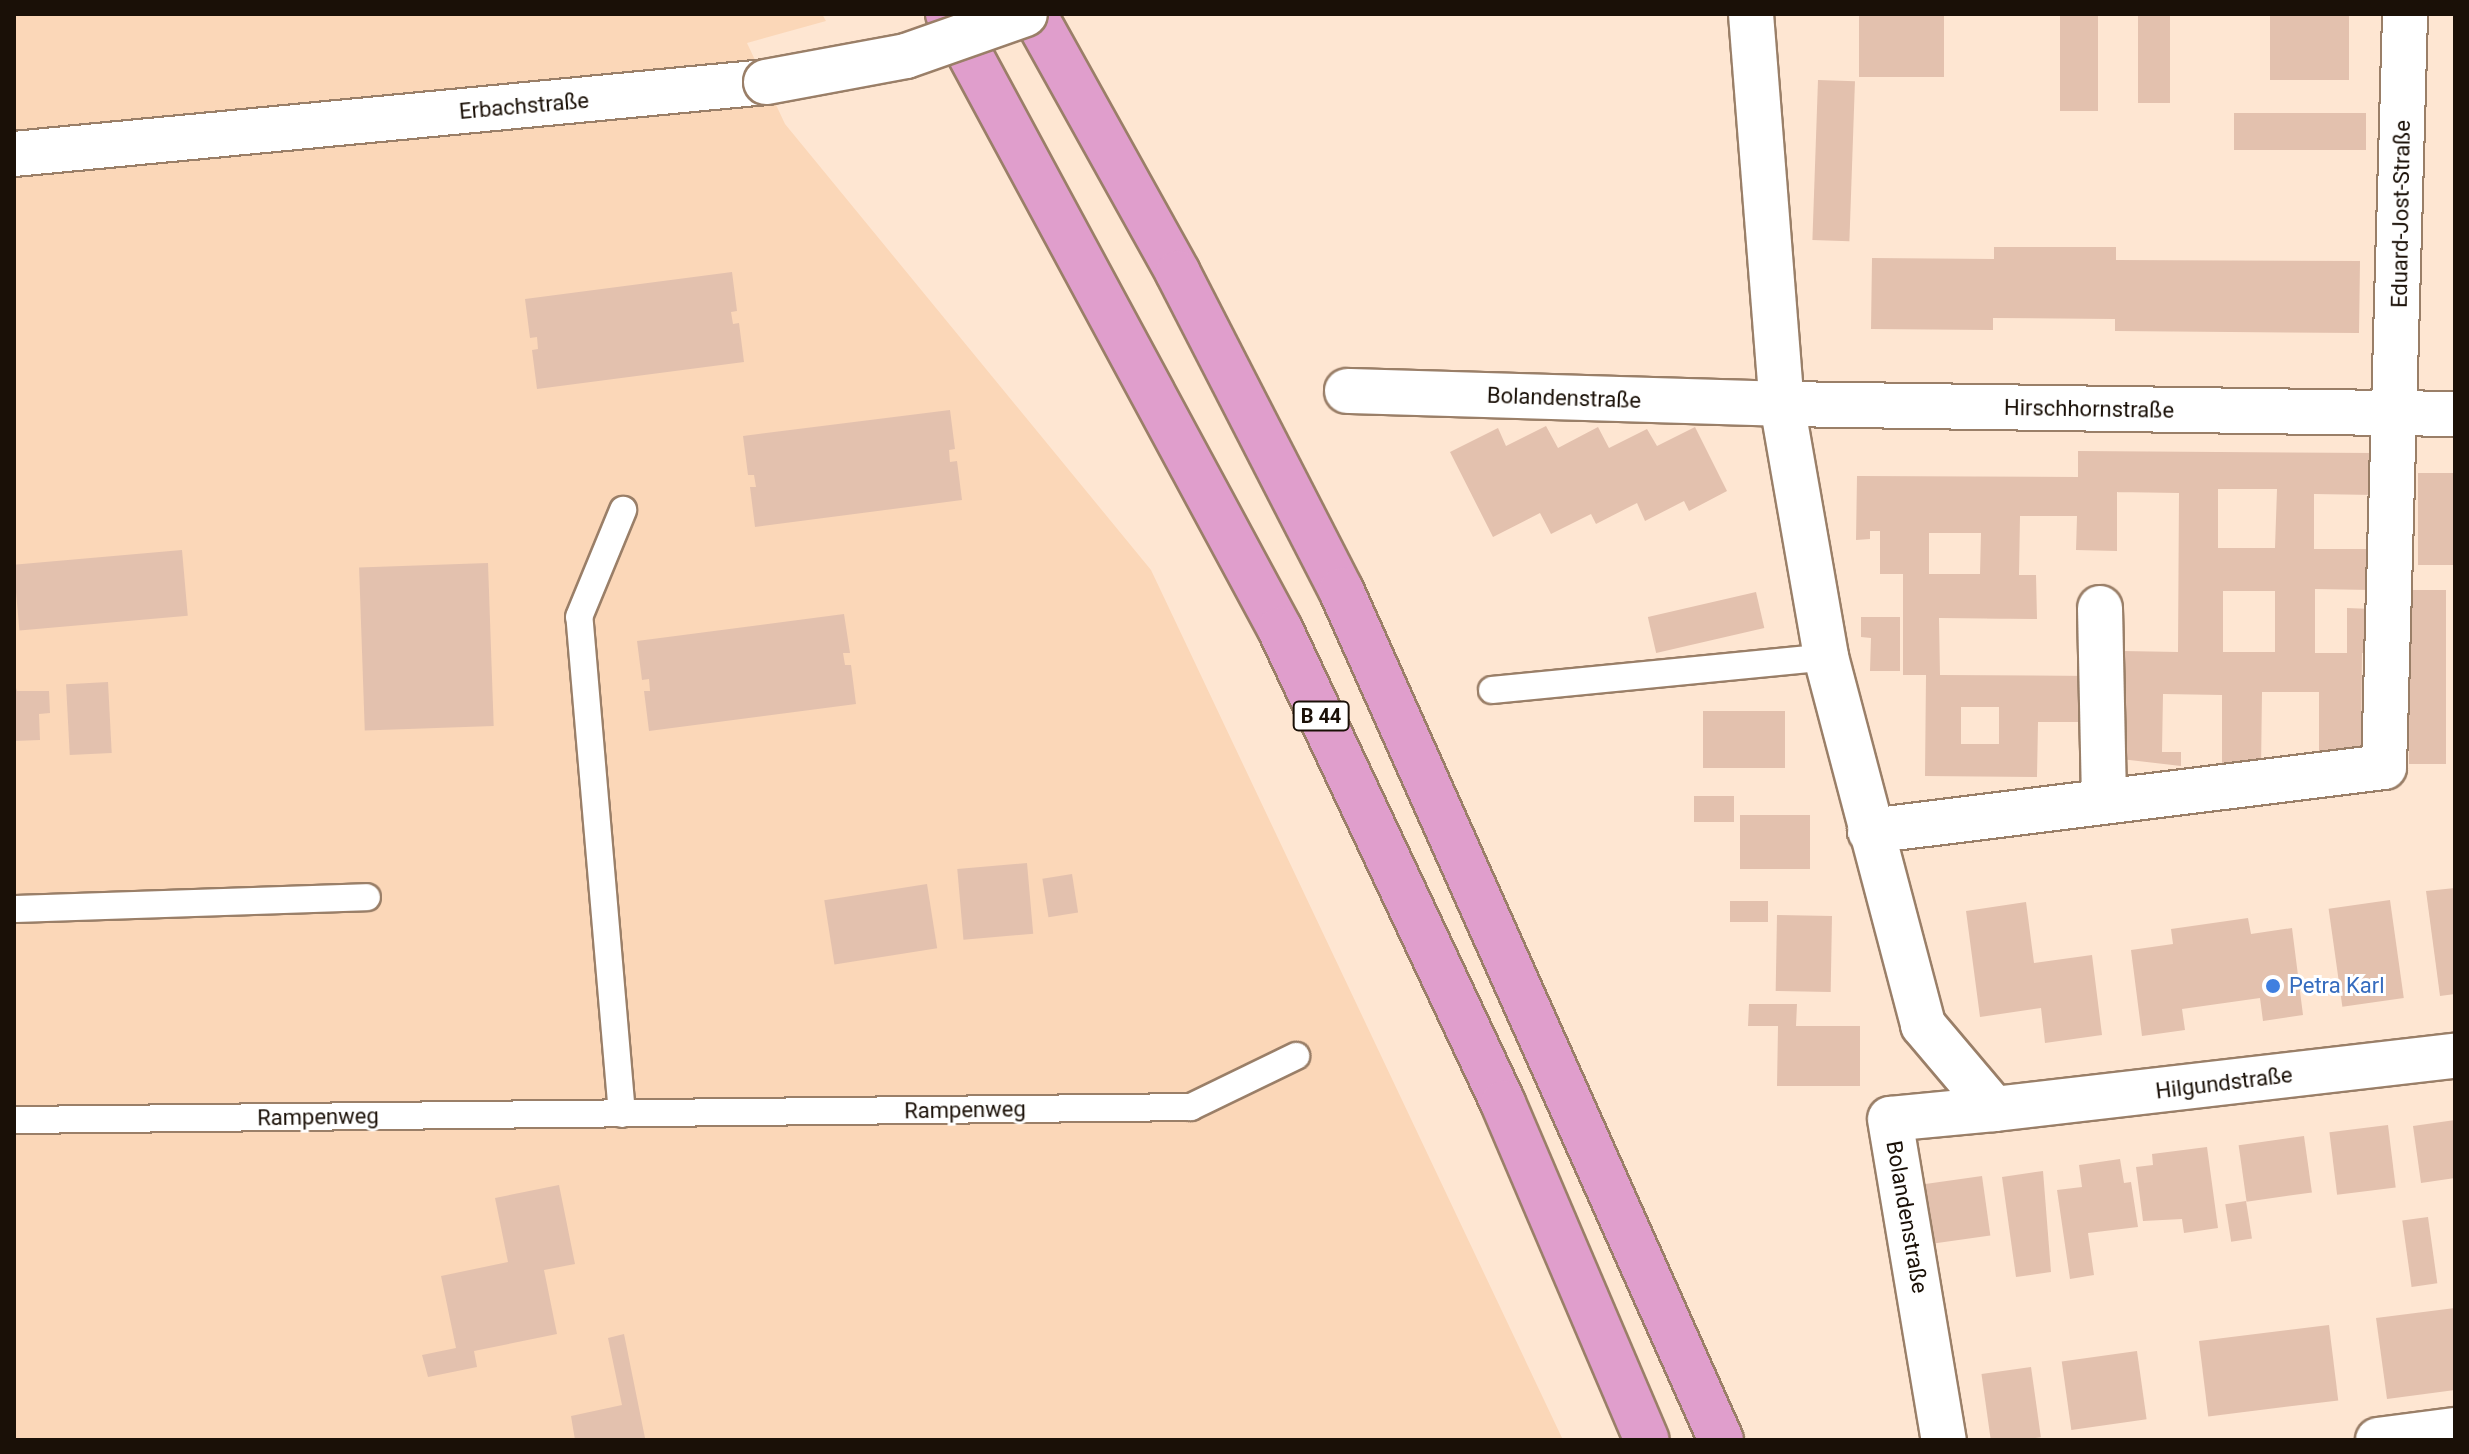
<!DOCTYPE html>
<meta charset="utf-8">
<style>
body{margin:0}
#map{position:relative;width:2469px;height:1454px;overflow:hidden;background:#fee6d2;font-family:Roboto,sans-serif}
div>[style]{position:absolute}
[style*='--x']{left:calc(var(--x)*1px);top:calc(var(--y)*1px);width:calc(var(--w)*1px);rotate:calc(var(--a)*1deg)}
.built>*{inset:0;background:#fbd7b8}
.building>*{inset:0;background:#e3c1ae;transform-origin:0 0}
.roads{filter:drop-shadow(2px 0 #9a7f68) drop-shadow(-2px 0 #9a7f68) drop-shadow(0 2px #9a7f68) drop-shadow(0 -2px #9a7f68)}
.service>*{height:26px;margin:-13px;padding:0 13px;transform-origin:13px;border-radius:13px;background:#fff}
.minor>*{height:44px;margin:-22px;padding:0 22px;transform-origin:22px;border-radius:22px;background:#fff}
.trunk>*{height:44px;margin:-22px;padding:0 22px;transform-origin:22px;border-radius:22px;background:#e09ecc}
.bridges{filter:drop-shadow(2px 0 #9a7f68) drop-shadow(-2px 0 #9a7f68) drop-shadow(0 2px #9a7f68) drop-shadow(0 -2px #9a7f68)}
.minor-bridge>*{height:44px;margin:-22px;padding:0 22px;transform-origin:22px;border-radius:22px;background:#fff}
.dots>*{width:22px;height:22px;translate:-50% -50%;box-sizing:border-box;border:4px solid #fff;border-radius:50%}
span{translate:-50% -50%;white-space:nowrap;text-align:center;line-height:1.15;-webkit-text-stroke:6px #fff;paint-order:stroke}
.shield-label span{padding:2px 6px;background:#fff;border:2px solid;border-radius:6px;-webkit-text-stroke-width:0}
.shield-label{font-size:20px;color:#1a1007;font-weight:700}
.street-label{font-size:22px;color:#1a1007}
.shop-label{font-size:22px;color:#366cbe}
.left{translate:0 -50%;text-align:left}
.frame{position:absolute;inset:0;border:16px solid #1a1007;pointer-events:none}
</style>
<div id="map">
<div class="built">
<i style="clip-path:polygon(14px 14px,822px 14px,826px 21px,747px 43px,785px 124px,1151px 570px,1563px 1440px,14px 1440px)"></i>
</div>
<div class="building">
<i style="left:1859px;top:14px;width:85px;height:63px"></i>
<i style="left:2060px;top:14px;width:38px;height:97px"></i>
<i style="left:2138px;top:14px;width:32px;height:89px"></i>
<i style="left:2270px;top:14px;width:79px;height:66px"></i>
<i style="left:1818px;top:80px;width:37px;height:160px;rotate:2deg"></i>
<i style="left:2234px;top:113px;width:132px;height:37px"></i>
<i style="clip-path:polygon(1994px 247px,2116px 247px,2116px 260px,2360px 261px,2359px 333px,2115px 331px,2115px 319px,1993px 318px,1993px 330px,1871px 329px,1872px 258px,1994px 259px)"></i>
<i style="clip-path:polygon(732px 272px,737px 311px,731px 312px,733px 324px,739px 323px,744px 362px,537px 389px,532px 350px,538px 349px,537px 337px,530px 338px,525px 299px)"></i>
<i style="clip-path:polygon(950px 410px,955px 449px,949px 450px,950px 462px,957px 461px,962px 500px,755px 527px,750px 487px,756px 487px,754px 475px,748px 475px,743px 436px)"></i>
<i style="clip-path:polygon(1546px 426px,1558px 448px,1598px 427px,1609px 448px,1647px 429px,1657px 446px,1695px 427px,1727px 491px,1689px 511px,1684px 501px,1645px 521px,1637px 503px,1596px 524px,1591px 514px,1551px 534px,1540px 513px,1493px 537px,1450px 452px,1498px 428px,1506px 446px)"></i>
<i style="clip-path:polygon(evenodd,2078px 451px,2375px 453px,2375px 495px,2314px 494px,2314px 549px,2372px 549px,2372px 590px,2315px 589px,2315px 653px,2347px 653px,2347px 608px,2372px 609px,2371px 653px,2362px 653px,2361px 758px,2319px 757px,2319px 692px,2262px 692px,2261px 771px,2222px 775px,2222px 695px,2163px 694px,2162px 752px,2181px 752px,2181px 766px,2121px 759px,2122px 651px,2178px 652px,2179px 493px,2117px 492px,2117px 551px,2076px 550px,2077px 516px,2020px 516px,2019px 575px,2036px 575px,2037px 619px,1939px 618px,1940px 675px,2094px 676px,2094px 722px,2038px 722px,2037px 777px,1925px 776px,1926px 675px,1903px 675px,1903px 574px,1880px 574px,1880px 531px,1870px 531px,1870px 539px,1856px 540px,1857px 476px,2078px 477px,2078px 451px,2218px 489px,2277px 489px,2275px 548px,2218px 548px,2218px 489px,2078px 451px,1929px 533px,1981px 533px,1980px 574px,1929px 574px,1929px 533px,2078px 451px,2223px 591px,2275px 591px,2275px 652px,2223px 652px,2223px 591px,2078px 451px,1961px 707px,1999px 707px,1999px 744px,1961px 744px,1961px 707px)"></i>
<i style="left:2418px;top:473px;width:37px;height:92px"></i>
<i style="left:182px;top:550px;width:66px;height:169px;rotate:85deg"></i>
<i style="left:488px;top:563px;width:163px;height:129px;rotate:88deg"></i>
<i style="left:2409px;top:590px;width:37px;height:174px"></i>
<i style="left:1756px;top:592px;width:37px;height:111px;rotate:77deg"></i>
<i style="clip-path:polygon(844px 614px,850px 653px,843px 653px,845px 665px,851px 665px,856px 704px,649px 731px,644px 691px,650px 691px,649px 679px,642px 680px,637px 641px)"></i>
<i style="clip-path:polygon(1861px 617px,1900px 617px,1900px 671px,1870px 671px,1871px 638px,1861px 637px)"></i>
<i style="clip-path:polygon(14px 682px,17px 691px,49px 691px,50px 713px,39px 714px,40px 740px,14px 741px)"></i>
<i style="left:108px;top:682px;width:71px;height:42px;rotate:87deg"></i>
<i style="left:1703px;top:711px;width:82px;height:57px"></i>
<i style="left:1694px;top:796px;width:40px;height:26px"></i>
<i style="left:1740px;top:815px;width:70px;height:54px"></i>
<i style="left:1027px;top:863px;width:71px;height:70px;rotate:85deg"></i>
<i style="left:1072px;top:874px;width:39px;height:30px;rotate:81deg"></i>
<i style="left:927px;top:884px;width:65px;height:104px;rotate:81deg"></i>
<i style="clip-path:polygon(2455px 888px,2455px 994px,2440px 996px,2426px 891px)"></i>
<i style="left:2390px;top:900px;width:99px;height:62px;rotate:82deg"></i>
<i style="left:1730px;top:901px;width:38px;height:21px"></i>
<i style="clip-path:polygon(2026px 902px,2034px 963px,2092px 955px,2102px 1035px,2045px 1043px,2041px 1008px,1980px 1017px,1966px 911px)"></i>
<i style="left:1777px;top:915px;width:55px;height:76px;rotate:1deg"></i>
<i style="clip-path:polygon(2248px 918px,2251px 934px,2292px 928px,2303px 1015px,2263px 1021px,2260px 998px,2182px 1009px,2185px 1030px,2142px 1036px,2131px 950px,2173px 944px,2171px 929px)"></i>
<i style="clip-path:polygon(1749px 1004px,1797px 1004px,1796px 1026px,1860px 1026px,1860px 1086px,1777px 1086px,1778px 1026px,1748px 1026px)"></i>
<i style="clip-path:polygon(2455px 1120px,2455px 1178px,2421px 1183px,2413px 1126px)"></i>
<i style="left:2388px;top:1125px;width:63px;height:59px;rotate:83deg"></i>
<i style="left:2304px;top:1136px;width:57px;height:66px;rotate:82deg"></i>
<i style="clip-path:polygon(2207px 1147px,2218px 1228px,2184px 1233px,2182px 1219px,2143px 1221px,2136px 1167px,2153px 1165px,2152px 1154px)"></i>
<i style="clip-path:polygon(2120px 1159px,2124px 1183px,2131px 1182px,2138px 1227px,2088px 1233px,2094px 1275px,2070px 1279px,2057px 1190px,2082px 1187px,2079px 1165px)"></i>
<i style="clip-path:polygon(2043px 1171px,2051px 1272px,2016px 1277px,2002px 1177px)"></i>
<i style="left:1982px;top:1176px;width:60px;height:59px;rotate:82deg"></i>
<i style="clip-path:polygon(559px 1185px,575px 1264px,544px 1270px,557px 1334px,474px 1351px,477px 1367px,428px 1377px,422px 1355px,456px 1348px,441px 1276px,508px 1262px,495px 1198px)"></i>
<i style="left:2246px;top:1201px;width:38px;height:21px;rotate:81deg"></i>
<i style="left:2428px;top:1217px;width:67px;height:26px;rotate:82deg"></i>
<i style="clip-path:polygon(2455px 1308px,2455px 1390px,2387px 1399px,2376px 1318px)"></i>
<i style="left:2329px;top:1325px;width:76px;height:131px;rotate:83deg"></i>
<i style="clip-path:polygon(624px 1334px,645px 1438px,575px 1440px,571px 1416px,622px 1405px,608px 1338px)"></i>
<i style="left:2137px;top:1351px;width:69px;height:76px;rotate:82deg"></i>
<i style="left:2031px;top:1367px;width:71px;height:50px;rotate:82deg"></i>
</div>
<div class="roads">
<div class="service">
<i style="--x:1492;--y:690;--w:336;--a:-5.6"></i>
<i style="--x:14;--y:909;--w:353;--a:-1.9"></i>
<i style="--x:622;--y:1114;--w:499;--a:-94.9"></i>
<i style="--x:579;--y:617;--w:116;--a:-67.6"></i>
<i style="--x:14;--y:1120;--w:1177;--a:-0.63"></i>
<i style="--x:1191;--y:1107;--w:117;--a:-25.9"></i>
</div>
<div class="minor">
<i style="--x:1751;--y:14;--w:391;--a:85.5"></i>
<i style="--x:1782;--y:404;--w:257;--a:80.1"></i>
<i style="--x:1826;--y:657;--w:381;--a:75.2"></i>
<i style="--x:1923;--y:1025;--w:110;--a:49.8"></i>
<i style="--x:1994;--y:1109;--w:104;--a:174.5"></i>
<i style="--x:1890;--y:1119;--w:326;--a:80.5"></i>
<i style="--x:14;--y:154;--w:755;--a:-5.47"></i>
<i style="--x:1347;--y:391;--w:435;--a:1.7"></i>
<i style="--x:1782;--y:404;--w:673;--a:0.85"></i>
<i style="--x:2100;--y:608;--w:193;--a:88.8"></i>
<i style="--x:1870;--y:831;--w:518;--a:-7.1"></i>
<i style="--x:2384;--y:767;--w:753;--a:-88.4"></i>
<i style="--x:1994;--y:1109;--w:464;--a:-6.6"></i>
<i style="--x:2378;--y:1440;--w:78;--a:-7.4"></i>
</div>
<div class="trunk">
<i style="--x:948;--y:14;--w:699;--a:61.64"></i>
<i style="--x:1280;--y:629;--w:524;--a:64.8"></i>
<i style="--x:1503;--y:1103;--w:366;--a:66.9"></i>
<i style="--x:1034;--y:14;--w:296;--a:60.9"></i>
<i style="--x:1178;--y:273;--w:356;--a:62.8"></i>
<i style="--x:1341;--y:590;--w:931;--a:65.91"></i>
</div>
</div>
<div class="bridges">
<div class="minor-bridge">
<i style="--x:766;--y:82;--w:142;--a:-10.5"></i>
<i style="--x:906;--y:56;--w:126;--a:-19.4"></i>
</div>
</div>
<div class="dots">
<i style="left:2273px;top:986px;background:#3f7fe0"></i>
</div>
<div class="shield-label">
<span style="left:1321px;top:716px">B 44</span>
</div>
<div class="street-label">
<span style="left:524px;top:106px;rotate:-5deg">Erbachstraße</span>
<span style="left:2401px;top:214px;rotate:-89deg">Eduard-Jost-Straße</span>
<span style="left:1564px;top:398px;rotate:2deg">Bolandenstraße</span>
<span style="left:2089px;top:409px;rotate:1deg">Hirschhornstraße</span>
<span style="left:2224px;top:1083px;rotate:-7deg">Hilgundstraße</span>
<span style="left:965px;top:1110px;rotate:-1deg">Rampenweg</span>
<span style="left:318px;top:1117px;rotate:-1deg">Rampenweg</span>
<span style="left:1907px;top:1217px;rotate:80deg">Bolandenstraße</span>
</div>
<div class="shop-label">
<span class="left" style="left:2289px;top:986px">Petra Karl</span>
</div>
<div class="frame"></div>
</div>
